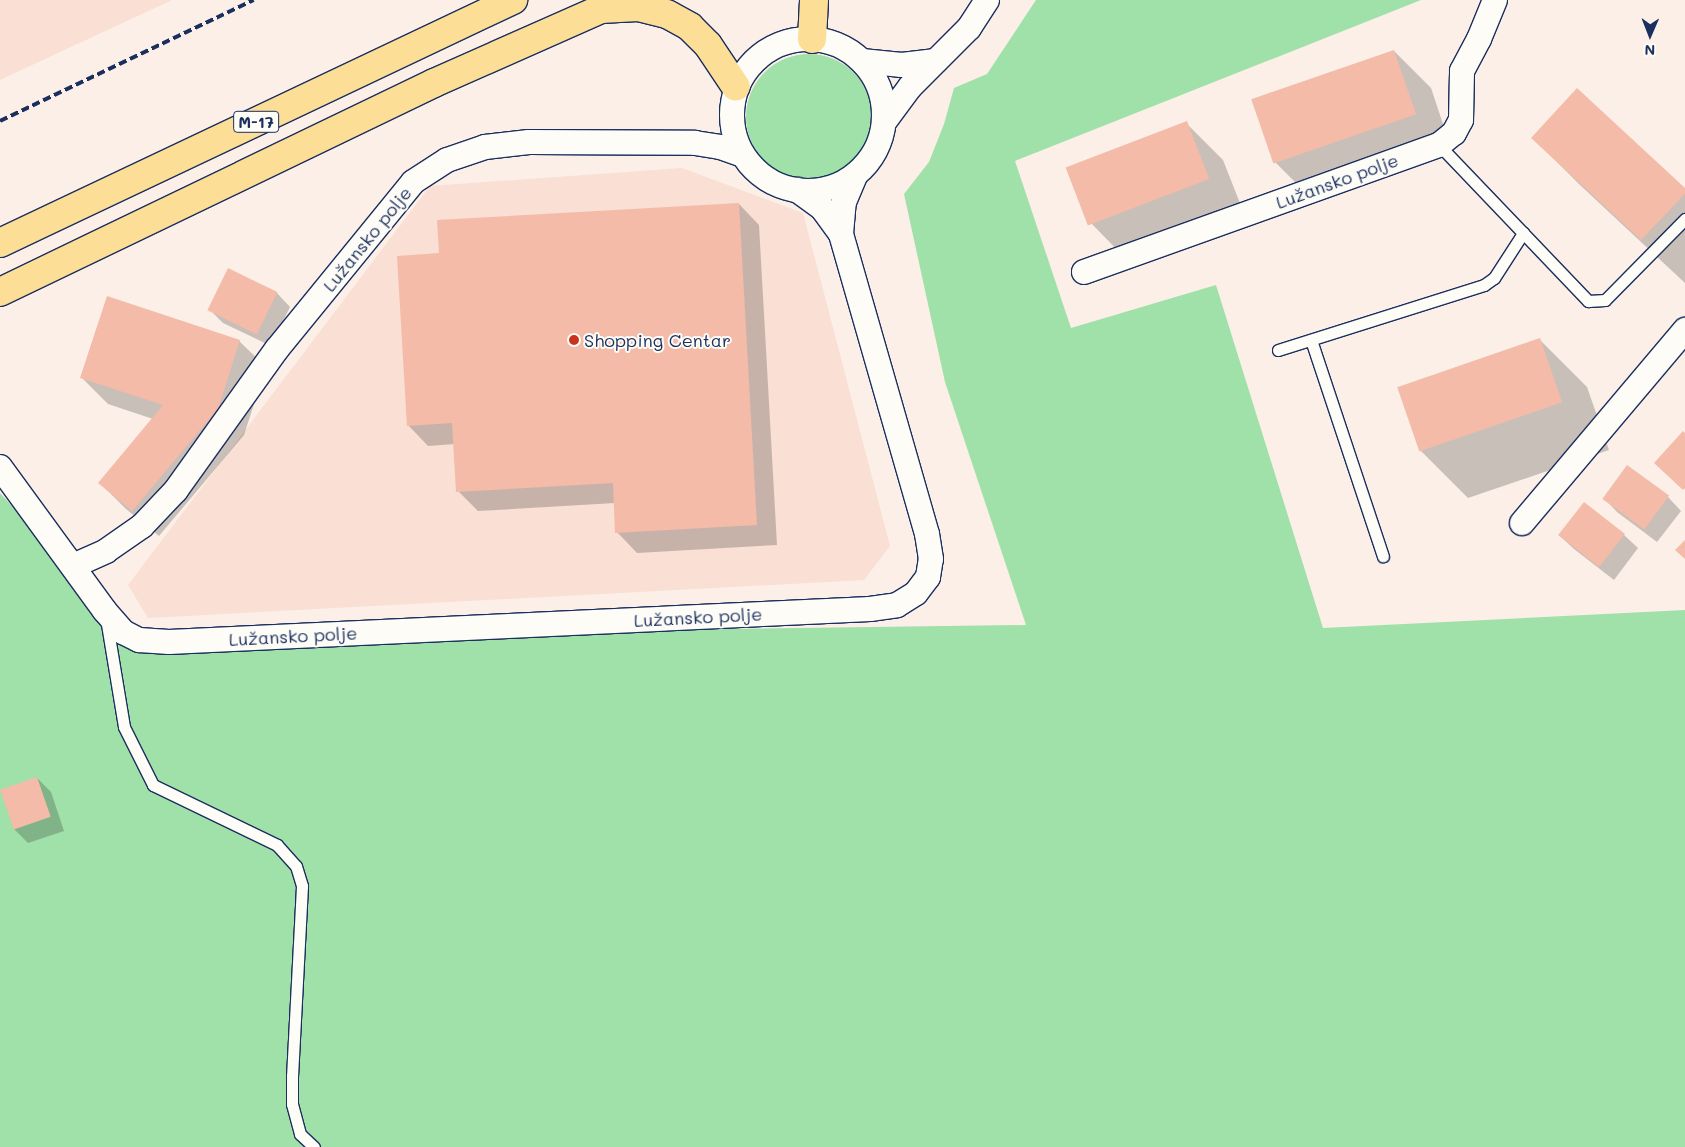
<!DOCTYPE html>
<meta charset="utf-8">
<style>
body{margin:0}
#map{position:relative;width:1685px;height:1147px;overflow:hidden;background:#fbefe7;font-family:Mali,sans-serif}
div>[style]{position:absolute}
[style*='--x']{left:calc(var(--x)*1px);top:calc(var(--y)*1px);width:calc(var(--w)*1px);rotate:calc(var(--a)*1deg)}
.built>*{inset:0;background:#f9dfd4}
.green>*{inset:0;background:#a0e0a9}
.round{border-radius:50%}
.shadow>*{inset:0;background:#0003}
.building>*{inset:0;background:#f3bba8;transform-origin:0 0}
.roads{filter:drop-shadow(1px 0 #1b2f5e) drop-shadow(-1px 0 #1b2f5e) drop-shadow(0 1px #1b2f5e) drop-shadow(0 -1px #1b2f5e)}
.lane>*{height:11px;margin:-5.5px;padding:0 5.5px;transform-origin:5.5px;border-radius:5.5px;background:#fdfcf7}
.street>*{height:24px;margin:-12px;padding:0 12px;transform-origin:12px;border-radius:12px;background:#fdfcf7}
.street>.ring{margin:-12px;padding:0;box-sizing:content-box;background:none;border:24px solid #fdfcf7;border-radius:50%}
.highway>*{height:28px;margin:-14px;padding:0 14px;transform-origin:14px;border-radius:14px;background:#fdde96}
.rail>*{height:4px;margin-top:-2px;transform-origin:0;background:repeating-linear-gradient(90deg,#1b2f5e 0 8px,transparent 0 12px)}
.dots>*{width:14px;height:14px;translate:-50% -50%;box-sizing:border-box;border:2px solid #fdfcf7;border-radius:50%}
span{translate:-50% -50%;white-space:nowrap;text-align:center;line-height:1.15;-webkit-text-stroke:4px #fdfcf7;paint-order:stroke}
.shield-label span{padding:1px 4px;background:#fdfcf7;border:1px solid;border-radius:4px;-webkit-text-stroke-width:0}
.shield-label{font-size:16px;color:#1b2f5e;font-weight:700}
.street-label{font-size:18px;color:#1b2f5e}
.poi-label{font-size:18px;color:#1b2f5e}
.left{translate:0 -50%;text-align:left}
.north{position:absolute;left:1625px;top:10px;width:50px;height:50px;-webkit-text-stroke:4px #fdfcf7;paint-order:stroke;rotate:181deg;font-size:14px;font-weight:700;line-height:20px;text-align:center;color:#1b2f5e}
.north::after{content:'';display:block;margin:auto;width:18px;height:22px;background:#1b2f5e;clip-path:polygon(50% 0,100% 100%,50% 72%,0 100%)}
</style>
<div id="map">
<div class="built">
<i style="clip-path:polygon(0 0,172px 0,0 80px)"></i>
<i style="clip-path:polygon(682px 168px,803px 213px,890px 546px,864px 580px,148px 618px,128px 585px,430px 186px)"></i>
</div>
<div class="green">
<i style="clip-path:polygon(1036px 0,1421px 0,1015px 161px,1071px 328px,1216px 285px,1323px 628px,1685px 610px,1685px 1147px,0 1147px,0 493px,133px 637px,1026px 625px,945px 382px,904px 194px,929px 162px,944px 124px,954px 88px,987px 74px)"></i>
<i class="round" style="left:746px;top:54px;width:126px;height:126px"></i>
</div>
<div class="shadow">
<i style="clip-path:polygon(1394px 51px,1431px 88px,1452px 151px,1312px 199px,1275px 162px)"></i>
<i style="clip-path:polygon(1186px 123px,1223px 160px,1245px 216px,1126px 259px,1090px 222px)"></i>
<i style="clip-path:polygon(1533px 138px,1685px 189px,1685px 283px,1580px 185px)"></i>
<i style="clip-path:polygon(739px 204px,759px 225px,777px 545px,637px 553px,617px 532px,615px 503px,478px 511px,458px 491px,455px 444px,428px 446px,408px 425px,440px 254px)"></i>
<i style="clip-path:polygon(229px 270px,277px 293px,290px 307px,271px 346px,223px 323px,210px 310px)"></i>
<i style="clip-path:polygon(1539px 339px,1587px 387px,1609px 450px,1468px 498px,1420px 450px)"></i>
<i style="clip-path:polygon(239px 341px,266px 367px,244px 435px,159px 536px,126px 509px,100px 483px,153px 419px,108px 404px,81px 377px)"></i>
<i style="clip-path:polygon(1668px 497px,1681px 511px,1657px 542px,1617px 512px,1604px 498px)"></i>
<i style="clip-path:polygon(1624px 535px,1638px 548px,1614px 580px,1574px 549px,1560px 536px)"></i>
<i style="clip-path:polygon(37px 778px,51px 792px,64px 831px,28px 843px,14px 829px)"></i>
</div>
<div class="building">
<i style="left:1394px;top:50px;width:68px;height:151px;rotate:71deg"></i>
<i style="clip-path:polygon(1577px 88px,1685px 188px,1685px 194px,1641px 240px,1531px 138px)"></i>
<i style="left:1187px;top:121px;width:62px;height:130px;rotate:69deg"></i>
<i style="clip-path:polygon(739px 203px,757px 525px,615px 533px,613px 483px,456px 492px,452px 423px,407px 426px,397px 256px,439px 253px,437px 220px)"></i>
<i style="left:228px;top:268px;width:55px;height:47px;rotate:26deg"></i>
<i style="clip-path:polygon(107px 296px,240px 340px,218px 409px,132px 511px,98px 483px,163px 405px,80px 378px)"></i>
<i style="left:1540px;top:338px;width:68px;height:151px;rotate:71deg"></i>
<i style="clip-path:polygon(1683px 431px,1685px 433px,1685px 488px,1683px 490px,1654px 463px)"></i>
<i style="left:1627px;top:465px;width:52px;height:42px;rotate:36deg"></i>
<i style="left:1584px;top:502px;width:52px;height:42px;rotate:38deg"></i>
<i style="clip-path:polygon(1685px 540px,1685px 559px,1675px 550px)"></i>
<i style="left:37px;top:777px;width:42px;height:39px;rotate:71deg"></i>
</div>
<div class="roads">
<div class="lane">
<i style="--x:1439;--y:145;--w:216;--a:46.3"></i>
<i style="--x:1588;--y:301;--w:17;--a:-3"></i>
<i style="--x:1605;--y:300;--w:114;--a:-45.4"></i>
<i style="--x:1311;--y:340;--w:228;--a:71.6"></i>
<i style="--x:1278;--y:350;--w:216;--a:-17.5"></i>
<i style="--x:1484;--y:285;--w:12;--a:-35"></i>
<i style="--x:1494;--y:278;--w:54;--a:-57.2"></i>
<i style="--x:106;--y:618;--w:110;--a:80.6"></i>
<i style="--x:124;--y:727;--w:65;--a:63.4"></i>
<i style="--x:153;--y:785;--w:138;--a:25.8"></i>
<i style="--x:277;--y:845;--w:28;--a:48"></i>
<i style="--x:296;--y:866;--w:21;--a:73"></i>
<i style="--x:302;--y:886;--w:190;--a:93"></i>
<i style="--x:292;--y:1076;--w:28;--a:90"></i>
<i style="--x:292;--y:1104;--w:31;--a:75"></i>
<i style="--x:300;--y:1134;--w:19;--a:43"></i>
</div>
<div class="street">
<i class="ring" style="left:732px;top:39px;width:128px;height:128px"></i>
<i style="--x:862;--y:61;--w:40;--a:5.7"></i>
<i style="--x:902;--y:65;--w:34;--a:-7"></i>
<i style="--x:884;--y:122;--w:44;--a:-53.4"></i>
<i style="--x:910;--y:87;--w:83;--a:-45"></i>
<i style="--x:969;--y:28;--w:33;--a:-57"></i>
<i style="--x:841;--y:234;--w:32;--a:-85"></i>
<i style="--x:844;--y:202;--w:30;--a:-67"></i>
<i style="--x:1084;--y:272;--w:377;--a:-19.7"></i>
<i style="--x:1439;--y:145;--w:19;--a:-39"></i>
<i style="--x:1454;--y:133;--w:15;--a:-62"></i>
<i style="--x:1461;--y:120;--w:49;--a:-88.8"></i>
<i style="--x:1462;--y:71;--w:36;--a:-62"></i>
<i style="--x:1479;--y:39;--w:42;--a:-67.7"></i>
<i style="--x:0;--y:467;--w:178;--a:53.9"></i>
<i style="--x:105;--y:611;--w:28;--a:49"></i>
<i style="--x:123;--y:632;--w:18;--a:27"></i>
<i style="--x:139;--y:640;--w:30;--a:4"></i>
<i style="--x:169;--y:642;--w:702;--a:-2.7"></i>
<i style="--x:870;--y:609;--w:27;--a:-8"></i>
<i style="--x:897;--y:605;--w:22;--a:-32"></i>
<i style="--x:916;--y:593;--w:20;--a:-53"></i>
<i style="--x:928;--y:577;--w:18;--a:-81"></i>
<i style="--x:931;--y:559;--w:25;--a:-99"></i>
<i style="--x:927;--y:534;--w:312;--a:-106"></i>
<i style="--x:841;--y:234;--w:32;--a:-126"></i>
<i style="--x:822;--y:208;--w:31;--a:-144"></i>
<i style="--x:1522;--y:523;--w:253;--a:-49.8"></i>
<i style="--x:73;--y:566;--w:36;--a:-24"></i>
<i style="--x:106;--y:551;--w:44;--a:-34.8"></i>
<i style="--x:142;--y:526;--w:50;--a:-46.6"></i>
<i style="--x:176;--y:490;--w:173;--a:-54.4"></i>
<i style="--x:277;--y:349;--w:215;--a:-50.8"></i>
<i style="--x:413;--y:182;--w:40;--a:-32.9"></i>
<i style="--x:447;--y:160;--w:40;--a:-18.9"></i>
<i style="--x:485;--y:147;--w:44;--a:-6.5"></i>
<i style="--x:529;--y:142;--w:166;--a:0.3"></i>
<i style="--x:695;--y:143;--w:25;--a:9"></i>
<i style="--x:720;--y:147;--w:24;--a:19"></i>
</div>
<div class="highway">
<i style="--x:601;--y:9;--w:37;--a:-3"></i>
<i style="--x:638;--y:7;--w:30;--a:14"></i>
<i style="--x:667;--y:14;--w:26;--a:29"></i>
<i style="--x:690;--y:27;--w:25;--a:45"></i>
<i style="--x:708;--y:45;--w:50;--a:56.3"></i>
<i style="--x:812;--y:39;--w:39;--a:-87"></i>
<i style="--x:0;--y:243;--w:568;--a:-25.35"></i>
<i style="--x:0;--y:292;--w:482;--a:-25.7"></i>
<i style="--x:434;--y:83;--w:205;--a:-23.9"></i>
</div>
</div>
<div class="rail">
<i style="--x:0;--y:121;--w:281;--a:-25.5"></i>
</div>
<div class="dots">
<i style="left:574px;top:340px;background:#c8321e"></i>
</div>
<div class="shield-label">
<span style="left:256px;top:122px">M-17</span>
</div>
<div class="street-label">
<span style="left:1337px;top:181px;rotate:-20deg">Lužansko polje</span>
<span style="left:367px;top:239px;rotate:-51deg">Lužansko polje</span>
<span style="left:698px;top:617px;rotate:-3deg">Lužansko polje</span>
<span style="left:293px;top:636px;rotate:-3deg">Lužansko polje</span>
</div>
<div class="poi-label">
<span class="left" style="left:584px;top:340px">Shopping Centar</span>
</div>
<div class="north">N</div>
</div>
